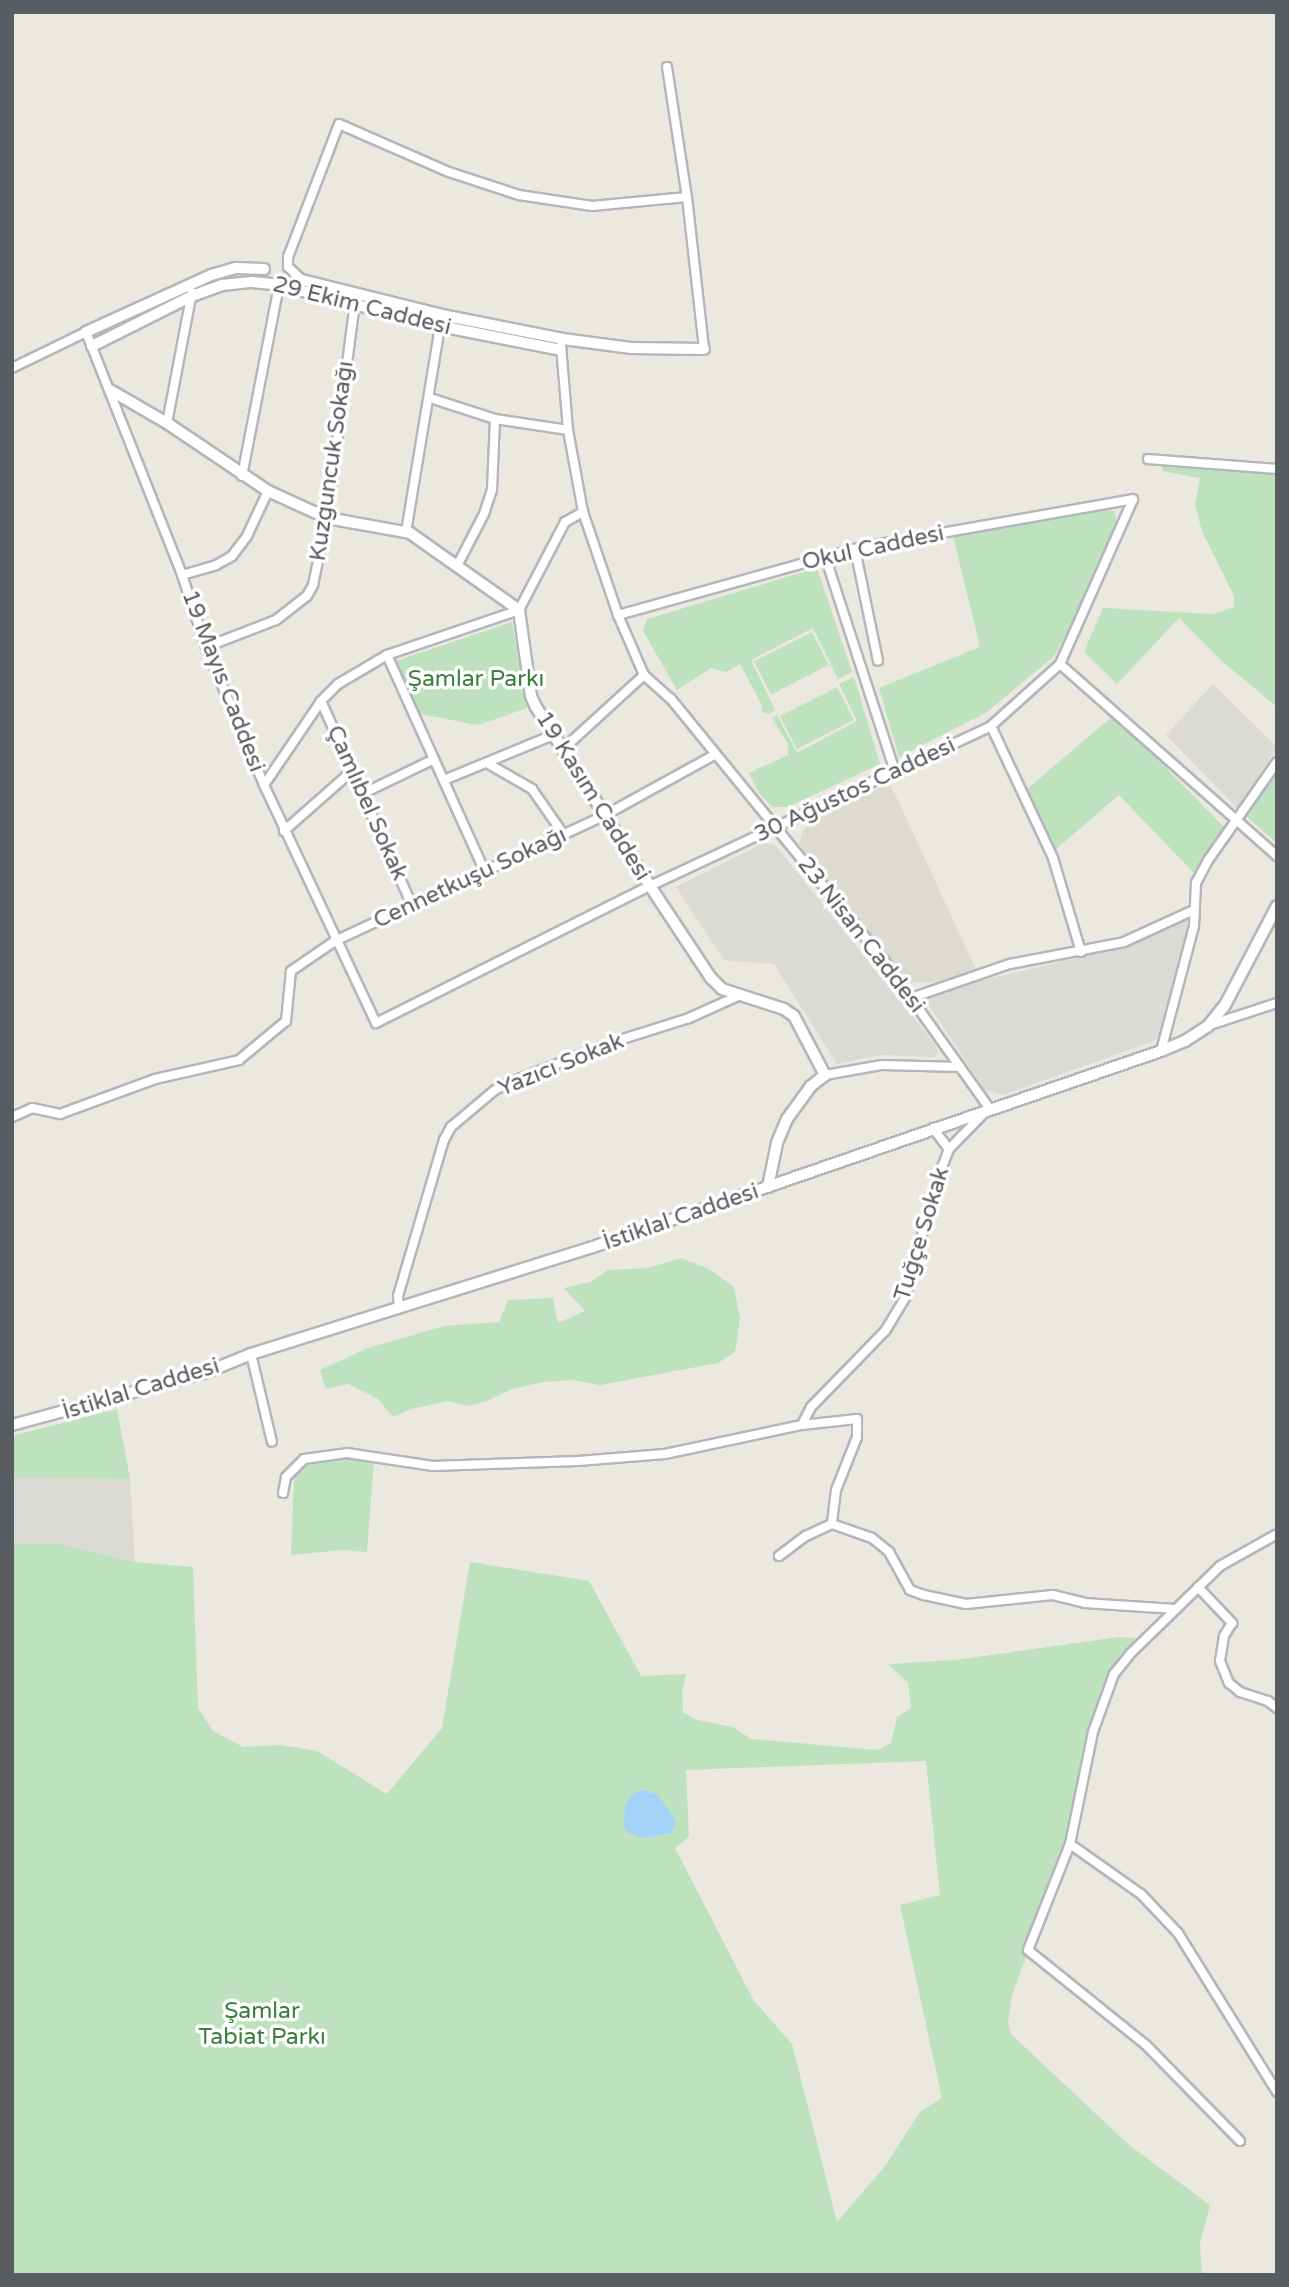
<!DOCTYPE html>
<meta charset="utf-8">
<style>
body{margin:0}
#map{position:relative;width:1289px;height:2287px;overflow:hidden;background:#ebe8e0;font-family:"Varela Round",sans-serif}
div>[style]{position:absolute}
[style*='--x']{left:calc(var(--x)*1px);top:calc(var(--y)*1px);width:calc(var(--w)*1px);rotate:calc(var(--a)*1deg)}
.industrial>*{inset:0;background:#dcdad5}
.education>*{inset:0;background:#dddad1}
.green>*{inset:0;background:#bee1be;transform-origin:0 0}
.water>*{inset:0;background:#a3d3f8}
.roads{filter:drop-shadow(2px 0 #b3b6ba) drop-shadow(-2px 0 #b3b6ba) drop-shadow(0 2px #b3b6ba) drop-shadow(0 -2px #b3b6ba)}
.street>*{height:8px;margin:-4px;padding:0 4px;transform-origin:4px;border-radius:4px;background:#fff}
.secondary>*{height:10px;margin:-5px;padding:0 5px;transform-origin:5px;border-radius:5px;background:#fff}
span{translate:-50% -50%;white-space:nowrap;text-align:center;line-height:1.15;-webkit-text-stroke:7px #fff;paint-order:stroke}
.street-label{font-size:23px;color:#595c60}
.park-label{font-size:23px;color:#3a7e3d}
.frame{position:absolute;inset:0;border:14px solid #595c60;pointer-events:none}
</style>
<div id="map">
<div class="industrial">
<i style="clip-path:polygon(1213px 684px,1277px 747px,1238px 809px,1166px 735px)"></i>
<i style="clip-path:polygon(766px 842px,776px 846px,936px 1046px,938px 1052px,934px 1057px,881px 1055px,837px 1064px,774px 964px,724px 960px,676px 887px)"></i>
<i style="clip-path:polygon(1189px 918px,1159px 1039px,1003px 1095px,984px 1089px,924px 998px,924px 994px,1090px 955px)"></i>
<i style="clip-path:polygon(12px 1478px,130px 1479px,135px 1562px,59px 1544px,12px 1544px)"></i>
</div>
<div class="education">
<i style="clip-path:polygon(890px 783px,977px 972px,929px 983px,907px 982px,799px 844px,803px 830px,816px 817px)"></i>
</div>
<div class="green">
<i style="clip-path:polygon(1165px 457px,1277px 464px,1277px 707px,1224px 663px,1179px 618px,1117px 684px,1084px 652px,1103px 608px,1213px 614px,1234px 607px,1234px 596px,1202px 531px,1195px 505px,1200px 478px,1162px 471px)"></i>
<i style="clip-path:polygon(1101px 507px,1114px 511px,1117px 522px,1072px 624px,1054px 656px,987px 712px,899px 757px,879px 688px,980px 647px,953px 536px)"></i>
<i style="clip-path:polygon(817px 568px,852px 672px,838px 679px,813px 628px,751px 660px,775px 710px,769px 714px,761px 711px,763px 707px,740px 664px,726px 672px,711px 668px,677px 690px,643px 631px,647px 619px)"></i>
<i style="clip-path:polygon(512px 622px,527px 708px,478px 725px,420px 714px,396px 661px)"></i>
<i style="left:812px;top:632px;width:37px;height:65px;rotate:63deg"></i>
<i style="clip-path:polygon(854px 677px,880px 764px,788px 807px,772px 807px,759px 793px,749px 773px,788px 755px,788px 744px,772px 718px,777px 715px,797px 753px,857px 721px,839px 684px)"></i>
<i style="left:837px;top:687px;width:37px;height:64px;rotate:63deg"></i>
<i style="clip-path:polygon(1114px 715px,1224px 827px,1194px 873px,1119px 795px,1055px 850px,1026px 790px)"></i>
<i style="clip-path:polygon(1277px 772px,1277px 843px,1247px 817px)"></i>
<i style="clip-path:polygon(681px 1258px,709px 1269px,734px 1287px,740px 1318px,735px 1352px,718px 1363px,600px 1385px,573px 1380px,544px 1382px,512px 1389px,484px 1402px,469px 1406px,447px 1401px,411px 1409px,393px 1417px,377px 1398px,348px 1384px,326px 1389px,320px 1370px,368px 1348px,444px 1326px,499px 1322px,508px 1300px,553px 1298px,558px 1323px,585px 1311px,564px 1288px,590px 1282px,608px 1270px,648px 1268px)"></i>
<i style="clip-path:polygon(117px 1409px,130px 1479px,12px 1478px,12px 1436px)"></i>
<i style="clip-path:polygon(334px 1459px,374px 1459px,367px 1552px,342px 1550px,291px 1555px,294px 1481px,299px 1469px,309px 1461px)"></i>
<i style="clip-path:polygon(evenodd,12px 1544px,59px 1544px,135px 1562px,193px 1567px,198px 1708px,213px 1731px,243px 1747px,280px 1745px,317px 1751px,387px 1794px,442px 1728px,470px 1562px,589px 1581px,641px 1676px,686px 1674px,682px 1692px,683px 1712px,697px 1720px,733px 1727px,751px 1739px,877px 1750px,891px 1743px,897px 1717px,911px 1708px,908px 1683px,888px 1664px,955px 1660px,1119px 1637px,1143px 1639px,1128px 1649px,1108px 1677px,1095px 1719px,1075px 1818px,1030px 1935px,1027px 1954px,1012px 1995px,1008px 2023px,1011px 2034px,1129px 2145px,1210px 2205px,1200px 2244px,1202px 2275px,12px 2275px,12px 1544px,926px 1761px,940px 1895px,900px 1905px,942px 2098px,920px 2112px,885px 2166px,837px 2222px,792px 2044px,754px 2001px,675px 1848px,689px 1837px,686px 1770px,926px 1761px)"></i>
</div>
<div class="water">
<i style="clip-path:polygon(641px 1790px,657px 1794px,671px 1813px,676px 1822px,671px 1833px,644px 1838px,628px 1833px,624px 1827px,625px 1807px,631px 1795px)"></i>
</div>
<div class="roads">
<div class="street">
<i style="--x:667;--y:67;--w:132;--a:81.3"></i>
<i style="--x:687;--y:197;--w:153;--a:83.6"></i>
<i style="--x:302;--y:280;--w:19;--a:-137"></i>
<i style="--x:288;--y:267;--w:10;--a:-90"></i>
<i style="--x:288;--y:257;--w:142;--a:-69"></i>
<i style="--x:339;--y:124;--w:120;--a:23.6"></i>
<i style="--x:449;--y:172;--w:74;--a:18.2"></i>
<i style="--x:519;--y:195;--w:74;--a:8.6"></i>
<i style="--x:592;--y:206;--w:95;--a:-5.4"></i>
<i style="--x:561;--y:346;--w:84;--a:85.2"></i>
<i style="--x:568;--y:430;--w:83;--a:79.6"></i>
<i style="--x:583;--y:512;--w:109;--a:71.2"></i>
<i style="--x:618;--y:615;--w:65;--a:66.6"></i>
<i style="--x:644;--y:675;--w:36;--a:42"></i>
<i style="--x:671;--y:699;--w:337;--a:50.8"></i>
<i style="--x:884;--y:960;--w:181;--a:54.6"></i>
<i style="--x:989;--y:1108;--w:57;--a:134.3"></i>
<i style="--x:949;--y:1149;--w:33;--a:111"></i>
<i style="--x:937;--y:1180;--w:122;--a:105.2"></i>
<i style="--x:905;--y:1298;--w:39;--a:121"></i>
<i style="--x:885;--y:1331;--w:106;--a:134.2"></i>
<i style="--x:811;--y:1407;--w:20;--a:117"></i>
<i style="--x:12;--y:368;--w:82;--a:-25.9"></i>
<i style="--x:86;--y:332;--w:261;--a:68.4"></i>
<i style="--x:182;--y:575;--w:76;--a:71.6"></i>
<i style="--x:206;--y:647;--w:150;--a:67.2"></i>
<i style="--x:264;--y:785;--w:263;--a:64.8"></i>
<i style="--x:376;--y:1023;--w:306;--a:-26.6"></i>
<i style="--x:650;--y:886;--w:377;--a:-25.1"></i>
<i style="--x:991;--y:726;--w:93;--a:-41.9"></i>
<i style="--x:1060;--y:664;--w:290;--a:41.5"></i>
<i style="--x:430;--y:398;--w:68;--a:17.9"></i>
<i style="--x:495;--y:419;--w:74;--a:8.6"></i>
<i style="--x:167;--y:423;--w:133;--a:-79.2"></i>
<i style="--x:1148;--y:459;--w:129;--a:4.4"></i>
<i style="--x:242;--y:476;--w:195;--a:-79"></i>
<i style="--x:406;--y:532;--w:214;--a:-80.6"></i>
<i style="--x:855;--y:549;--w:114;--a:78.4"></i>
<i style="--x:825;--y:556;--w:226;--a:72"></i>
<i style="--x:457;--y:566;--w:59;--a:-62.6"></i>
<i style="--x:484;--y:514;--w:25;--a:-72"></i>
<i style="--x:492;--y:490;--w:71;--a:-87.6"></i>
<i style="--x:182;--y:575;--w:35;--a:-16"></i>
<i style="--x:216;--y:565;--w:18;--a:-29"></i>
<i style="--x:232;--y:556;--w:25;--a:-53"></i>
<i style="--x:247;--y:536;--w:50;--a:-65"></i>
<i style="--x:618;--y:615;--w:253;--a:-15.6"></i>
<i style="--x:862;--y:547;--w:275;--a:-10"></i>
<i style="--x:206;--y:647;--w:75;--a:-21.1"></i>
<i style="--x:276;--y:620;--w:39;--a:-38"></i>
<i style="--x:307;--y:596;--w:13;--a:-61"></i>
<i style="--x:313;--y:585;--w:68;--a:-78.2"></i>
<i style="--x:327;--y:518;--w:219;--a:-82.6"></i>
<i style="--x:387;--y:655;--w:238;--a:65.7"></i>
<i style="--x:1060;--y:664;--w:180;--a:-66.1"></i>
<i style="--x:321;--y:701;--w:223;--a:66"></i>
<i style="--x:991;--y:726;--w:146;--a:64.8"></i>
<i style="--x:1053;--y:858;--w:98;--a:73.4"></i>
<i style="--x:563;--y:749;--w:110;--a:-42.4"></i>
<i style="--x:487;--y:763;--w:52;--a:30"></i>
<i style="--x:532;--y:789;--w:56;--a:55.2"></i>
<i style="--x:444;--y:780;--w:118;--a:-22.4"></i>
<i style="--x:264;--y:785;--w:102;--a:-55.8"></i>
<i style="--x:321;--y:701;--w:24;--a:-45"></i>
<i style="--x:338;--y:684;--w:57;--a:-30.6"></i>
<i style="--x:387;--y:655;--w:139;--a:-18.8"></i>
<i style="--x:519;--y:610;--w:99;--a:-62.4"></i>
<i style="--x:565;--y:522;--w:21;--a:-29"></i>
<i style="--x:362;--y:794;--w:80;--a:-25.9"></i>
<i style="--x:284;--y:831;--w:91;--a:-41.4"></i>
<i style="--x:911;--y:998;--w:105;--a:-19"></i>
<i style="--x:1010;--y:964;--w:116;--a:-10.9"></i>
<i style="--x:1124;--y:942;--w:77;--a:-24.6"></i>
<i style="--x:1210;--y:1025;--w:71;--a:-18.2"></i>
<i style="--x:1161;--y:1051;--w:129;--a:-75.2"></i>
<i style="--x:1194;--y:926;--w:43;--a:-87.3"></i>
<i style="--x:1196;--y:883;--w:27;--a:-62"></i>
<i style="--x:1209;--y:859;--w:118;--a:-55"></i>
<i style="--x:825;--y:1075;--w:58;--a:-10"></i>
<i style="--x:882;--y:1065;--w:78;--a:1.5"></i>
<i style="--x:12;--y:1117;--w:22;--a:-24"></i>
<i style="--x:32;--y:1108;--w:29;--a:12"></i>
<i style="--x:60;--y:1114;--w:101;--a:-20.2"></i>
<i style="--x:155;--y:1079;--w:86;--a:-12.7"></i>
<i style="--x:239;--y:1060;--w:61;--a:-39.7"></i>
<i style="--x:286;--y:1021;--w:50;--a:-84.3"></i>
<i style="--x:291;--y:971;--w:53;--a:-34.3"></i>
<i style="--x:335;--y:941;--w:300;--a:-25"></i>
<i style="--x:607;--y:814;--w:124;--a:-28.8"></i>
<i style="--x:933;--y:1128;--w:26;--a:53"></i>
<i style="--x:399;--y:1308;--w:12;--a:-95"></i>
<i style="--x:398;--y:1296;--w:163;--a:-73.6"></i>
<i style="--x:444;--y:1140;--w:15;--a:-62"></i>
<i style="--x:451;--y:1127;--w:57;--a:-40.1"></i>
<i style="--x:495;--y:1090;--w:18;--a:-27"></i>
<i style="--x:511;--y:1082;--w:110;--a:-21.4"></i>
<i style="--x:613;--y:1042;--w:80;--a:-17.5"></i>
<i style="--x:689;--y:1018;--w:54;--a:-24.2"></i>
<i style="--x:251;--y:1354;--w:90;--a:76.6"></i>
<i style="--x:283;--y:1493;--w:16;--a:-79"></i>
<i style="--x:286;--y:1477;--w:25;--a:-45"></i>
<i style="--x:304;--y:1459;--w:43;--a:-7.9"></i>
<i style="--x:347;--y:1453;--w:87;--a:8.6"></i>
<i style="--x:433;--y:1466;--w:145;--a:-2"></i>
<i style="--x:578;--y:1461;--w:87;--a:-4.6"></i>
<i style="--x:665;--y:1454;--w:140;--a:-12"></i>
<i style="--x:802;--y:1425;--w:55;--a:-6.2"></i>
<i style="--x:857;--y:1419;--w:18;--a:90"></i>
<i style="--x:857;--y:1437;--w:57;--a:111.6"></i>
<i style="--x:836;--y:1490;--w:34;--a:97"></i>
<i style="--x:779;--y:1556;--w:34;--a:-37"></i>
<i style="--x:806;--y:1536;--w:29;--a:-25"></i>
<i style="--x:832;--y:1524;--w:42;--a:19.3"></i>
<i style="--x:872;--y:1538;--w:22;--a:39"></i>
<i style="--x:889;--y:1552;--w:43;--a:61.1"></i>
<i style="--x:910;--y:1590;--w:15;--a:20"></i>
<i style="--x:924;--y:1595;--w:43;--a:12.1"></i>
<i style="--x:966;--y:1604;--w:87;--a:-5.9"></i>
<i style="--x:1053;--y:1595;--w:32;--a:14"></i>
<i style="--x:1084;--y:1603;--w:92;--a:3.7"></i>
<i style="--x:1198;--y:1587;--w:50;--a:46.6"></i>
<i style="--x:1232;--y:1623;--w:15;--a:122"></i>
<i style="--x:1224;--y:1636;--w:25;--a:99"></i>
<i style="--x:1220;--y:1661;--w:24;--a:68"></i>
<i style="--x:1229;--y:1683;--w:14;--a:39"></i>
<i style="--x:1240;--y:1692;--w:29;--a:18"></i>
<i style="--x:1268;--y:1701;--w:11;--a:38"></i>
<i style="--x:1070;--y:1844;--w:87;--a:35.2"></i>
<i style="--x:1141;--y:1894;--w:54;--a:46.5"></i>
<i style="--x:1178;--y:1933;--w:187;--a:58.1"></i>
<i style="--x:1240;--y:2141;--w:134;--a:-134.4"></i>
<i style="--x:1146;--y:2045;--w:151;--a:-141.2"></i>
<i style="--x:1028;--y:1950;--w:114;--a:-68.4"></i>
<i style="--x:1070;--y:1844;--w:114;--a:-78.4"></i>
<i style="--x:1093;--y:1732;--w:62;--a:-70.1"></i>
<i style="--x:1114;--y:1674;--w:27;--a:-51"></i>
<i style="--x:1131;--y:1653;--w:124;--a:-44.3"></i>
<i style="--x:1220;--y:1566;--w:65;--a:-29.3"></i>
</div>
<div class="secondary">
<i style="--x:302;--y:280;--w:144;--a:14"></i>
<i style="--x:442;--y:315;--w:123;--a:11.2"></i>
<i style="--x:563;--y:339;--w:69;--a:7.5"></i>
<i style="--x:631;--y:348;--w:73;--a:0.8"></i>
<i style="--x:86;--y:332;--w:137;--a:-24.5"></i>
<i style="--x:211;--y:275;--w:26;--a:-16"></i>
<i style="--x:236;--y:268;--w:28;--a:2"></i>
<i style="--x:92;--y:346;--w:112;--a:-26.6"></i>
<i style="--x:192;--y:296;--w:32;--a:-20"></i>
<i style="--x:222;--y:285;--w:30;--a:-6"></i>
<i style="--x:252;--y:282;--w:27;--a:6"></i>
<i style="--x:279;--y:285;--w:166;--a:14.3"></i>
<i style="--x:440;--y:326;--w:123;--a:11.2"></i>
<i style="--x:110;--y:390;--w:66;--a:30.1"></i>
<i style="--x:167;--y:423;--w:122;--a:34"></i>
<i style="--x:268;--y:491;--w:65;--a:24.6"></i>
<i style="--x:327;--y:518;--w:84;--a:10.2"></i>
<i style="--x:410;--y:533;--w:133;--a:35.2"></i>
<i style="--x:519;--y:610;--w:87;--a:82.1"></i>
<i style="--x:531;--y:696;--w:12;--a:66"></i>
<i style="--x:536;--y:707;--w:212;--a:57.5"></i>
<i style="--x:650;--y:886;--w:110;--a:56.5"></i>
<i style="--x:711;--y:978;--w:16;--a:45"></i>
<i style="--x:722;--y:989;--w:65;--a:17.9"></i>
<i style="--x:784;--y:1009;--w:12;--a:35"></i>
<i style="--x:794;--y:1016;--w:67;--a:62.3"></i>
<i style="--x:825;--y:1075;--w:18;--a:142"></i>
<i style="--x:811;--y:1086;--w:41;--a:126"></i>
<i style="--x:787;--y:1119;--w:26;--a:113"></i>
<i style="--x:777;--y:1143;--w:45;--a:101.6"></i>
<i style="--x:12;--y:1425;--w:202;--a:-15.2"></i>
<i style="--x:207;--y:1372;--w:48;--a:-22.2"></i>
<i style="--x:251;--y:1354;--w:358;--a:-17.4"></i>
<i style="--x:593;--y:1247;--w:601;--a:-19.04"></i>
<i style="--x:1161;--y:1051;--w:26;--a:-23"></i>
<i style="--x:1185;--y:1041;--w:27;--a:-33"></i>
<i style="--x:1208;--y:1026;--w:27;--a:-51"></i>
<i style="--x:1225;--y:1005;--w:112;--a:-62.3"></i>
</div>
</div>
<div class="street-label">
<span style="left:362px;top:306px;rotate:14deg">29 Ekim Caddesi</span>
<span style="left:332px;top:461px;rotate:-82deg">Kuzguncuk Sokağı</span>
<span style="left:873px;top:548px;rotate:-12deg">Okul Caddesi</span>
<span style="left:223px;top:681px;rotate:69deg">19 Mayıs Caddesi</span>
<span style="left:855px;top:790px;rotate:-25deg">30 Ağustos Caddesi</span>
<span style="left:593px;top:796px;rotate:58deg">19 Kasım Caddesi</span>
<span style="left:367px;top:803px;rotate:66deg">Çamlıbel Sokak</span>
<span style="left:470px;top:878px;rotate:-25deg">Cennetkuşu Sokağı</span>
<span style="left:861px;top:935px;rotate:52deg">23 Nisan Caddesi</span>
<span style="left:561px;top:1065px;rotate:-22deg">Yazıcı Sokak</span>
<span style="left:681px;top:1217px;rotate:-19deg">İstiklal Caddesi</span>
<span style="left:922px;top:1234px;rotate:-73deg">Tuğçe Sokak</span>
<span style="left:141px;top:1389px;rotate:-17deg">İstiklal Caddesi</span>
</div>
<div class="park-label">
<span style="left:476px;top:679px">Şamlar Parkı</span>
<span style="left:262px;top:2024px">Şamlar<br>Tabiat Parkı</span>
</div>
<div class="frame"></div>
</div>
